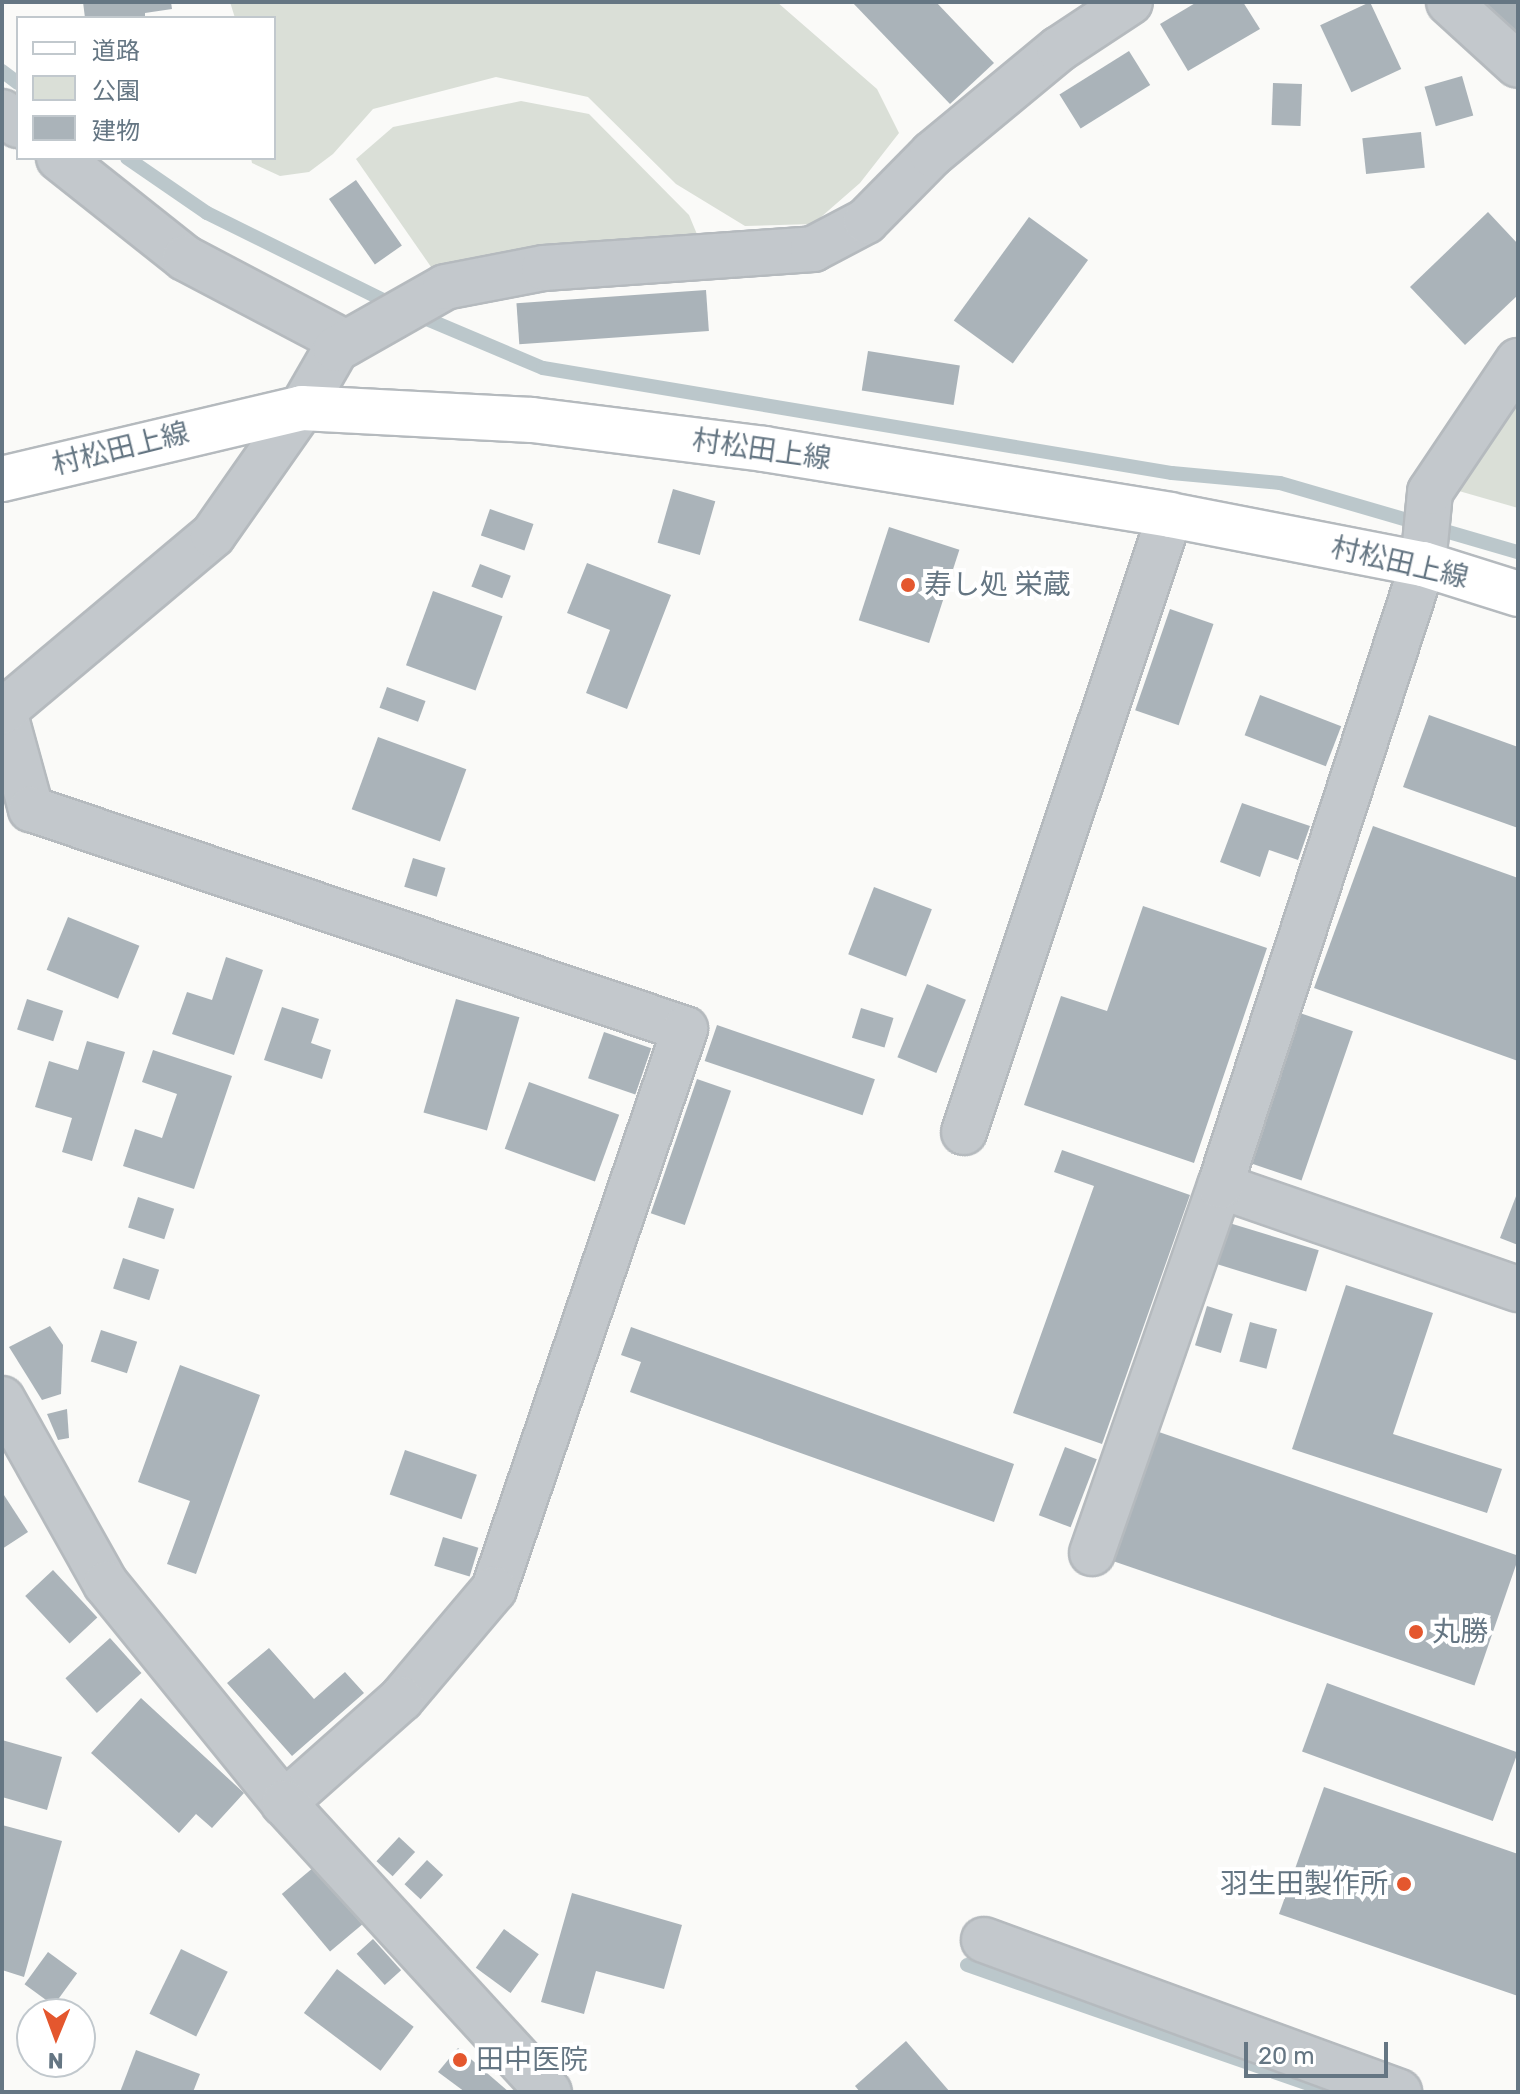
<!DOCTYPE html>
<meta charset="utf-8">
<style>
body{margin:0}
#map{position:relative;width:1520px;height:2094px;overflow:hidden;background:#fafaf8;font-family:Rubik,"Noto Sans JP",sans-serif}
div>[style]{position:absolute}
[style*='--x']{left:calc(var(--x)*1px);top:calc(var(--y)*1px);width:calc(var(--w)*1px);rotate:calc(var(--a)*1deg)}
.green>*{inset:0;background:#dadfd7}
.stream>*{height:14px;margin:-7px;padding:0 7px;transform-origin:7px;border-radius:7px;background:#bbc7cb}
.building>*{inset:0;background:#aab3b9;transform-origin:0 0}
.roads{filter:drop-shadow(2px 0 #b5babe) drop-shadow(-2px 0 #b5babe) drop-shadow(0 2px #b5babe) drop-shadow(0 -2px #b5babe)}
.minor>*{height:44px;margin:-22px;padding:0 22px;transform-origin:22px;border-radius:22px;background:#c3c8cc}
.primary>*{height:44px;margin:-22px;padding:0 22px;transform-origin:22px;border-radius:22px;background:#fff}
.dots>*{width:22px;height:22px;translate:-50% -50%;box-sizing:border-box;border:4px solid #fff;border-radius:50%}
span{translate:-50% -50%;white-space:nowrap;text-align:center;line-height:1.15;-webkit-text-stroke:8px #fff;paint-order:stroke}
.street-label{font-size:28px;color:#657683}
.poi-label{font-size:28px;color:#657683}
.left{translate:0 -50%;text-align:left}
.right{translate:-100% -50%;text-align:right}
.frame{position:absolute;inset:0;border:4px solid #657683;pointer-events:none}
.legend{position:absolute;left:16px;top:16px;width:260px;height:144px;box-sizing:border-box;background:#fff;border:2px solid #c1c8cd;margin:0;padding:10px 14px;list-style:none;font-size:24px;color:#657683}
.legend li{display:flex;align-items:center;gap:16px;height:40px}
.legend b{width:40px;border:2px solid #c1c8cd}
.north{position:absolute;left:16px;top:1998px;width:80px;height:80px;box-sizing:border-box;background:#fff;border:2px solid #c1c8cd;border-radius:50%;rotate:181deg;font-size:22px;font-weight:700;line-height:32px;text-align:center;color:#657683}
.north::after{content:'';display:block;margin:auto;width:28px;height:36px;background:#e4572e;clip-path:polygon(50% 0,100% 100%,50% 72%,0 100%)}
.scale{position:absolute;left:1244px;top:2042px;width:144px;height:36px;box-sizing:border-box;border:4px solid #657683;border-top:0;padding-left:10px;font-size:24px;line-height:28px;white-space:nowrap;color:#657683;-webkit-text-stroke:6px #fff;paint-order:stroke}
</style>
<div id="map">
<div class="green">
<i style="clip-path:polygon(230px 2px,777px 2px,877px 89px,899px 133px,860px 183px,813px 224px,745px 226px,676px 184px,588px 97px,496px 77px,373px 109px,333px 154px,309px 172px,280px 176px,252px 163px,251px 158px,274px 158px,274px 18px,235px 18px)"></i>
<i style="clip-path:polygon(521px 101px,589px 114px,689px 215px,706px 256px,445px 287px,356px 159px,393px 127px)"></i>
<i style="clip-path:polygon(1518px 393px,1518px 508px,1452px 489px)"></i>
</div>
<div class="stream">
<i style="--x:2;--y:71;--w:20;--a:37"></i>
<i style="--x:127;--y:158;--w:97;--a:34.5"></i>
<i style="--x:207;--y:213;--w:210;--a:26.3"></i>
<i style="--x:415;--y:314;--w:139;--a:22.9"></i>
<i style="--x:543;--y:368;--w:638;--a:9.48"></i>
<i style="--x:1172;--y:473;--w:108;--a:5.3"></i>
<i style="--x:1280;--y:483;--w:248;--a:16.2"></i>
<i style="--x:967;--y:1965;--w:386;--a:19.2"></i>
</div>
<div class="building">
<i style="clip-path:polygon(83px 2px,171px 2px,172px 9px,145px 13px,145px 18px,85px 18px)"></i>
<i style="clip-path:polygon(852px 2px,936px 2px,994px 63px,950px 104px)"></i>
<i style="clip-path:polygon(1197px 2px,1243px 2px,1260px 29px,1188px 71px,1160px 24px)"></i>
<i style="left:1370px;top:2px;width:74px;height:55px;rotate:65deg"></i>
<i style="clip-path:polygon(1483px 2px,1518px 2px,1518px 33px)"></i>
<i style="left:1129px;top:51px;width:40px;height:82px;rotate:58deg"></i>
<i style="left:1462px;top:76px;width:41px;height:39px;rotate:74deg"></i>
<i style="left:1273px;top:83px;width:29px;height:42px;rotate:2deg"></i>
<i style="left:1421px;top:132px;width:36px;height:59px;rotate:84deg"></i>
<i style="left:356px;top:180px;width:80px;height:33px;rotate:55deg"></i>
<i style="clip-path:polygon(1488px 212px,1518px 244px,1518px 295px,1465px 345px,1410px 287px)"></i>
<i style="left:1029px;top:217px;width:73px;height:128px;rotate:36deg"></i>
<i style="left:706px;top:290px;width:41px;height:190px;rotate:86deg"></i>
<i style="left:868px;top:351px;width:93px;height:40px;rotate:9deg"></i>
<i style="left:673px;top:489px;width:44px;height:56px;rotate:16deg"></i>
<i style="left:490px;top:509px;width:46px;height:28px;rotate:19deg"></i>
<i style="left:889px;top:527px;width:74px;height:98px;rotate:18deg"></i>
<i style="clip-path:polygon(587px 563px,671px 595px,627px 709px,586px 693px,610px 630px,567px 613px)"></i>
<i style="left:480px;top:564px;width:33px;height:24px;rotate:21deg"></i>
<i style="left:433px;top:591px;width:74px;height:79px;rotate:20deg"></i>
<i style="left:1170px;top:609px;width:46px;height:107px;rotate:19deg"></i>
<i style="left:387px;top:687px;width:41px;height:22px;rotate:20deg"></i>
<i style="left:1260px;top:695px;width:87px;height:43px;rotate:21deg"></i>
<i style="clip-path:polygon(1429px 715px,1518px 747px,1518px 828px,1403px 787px)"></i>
<i style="left:378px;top:737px;width:94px;height:77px;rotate:20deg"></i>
<i style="clip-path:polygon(1242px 803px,1310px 826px,1298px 860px,1269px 850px,1260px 877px,1220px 862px)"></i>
<i style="clip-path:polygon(1373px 826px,1518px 878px,1518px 1061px,1314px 988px)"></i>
<i style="left:413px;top:858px;width:34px;height:30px;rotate:17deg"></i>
<i style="left:874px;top:887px;width:62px;height:72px;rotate:21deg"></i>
<i style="clip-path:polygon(1143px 906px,1267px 948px,1194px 1163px,1024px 1105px,1061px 996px,1107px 1011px)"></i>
<i style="left:68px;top:917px;width:77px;height:57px;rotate:22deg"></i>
<i style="clip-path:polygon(226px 957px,263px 970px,234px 1055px,172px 1034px,187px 992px,212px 1000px)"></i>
<i style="left:927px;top:984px;width:42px;height:79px;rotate:22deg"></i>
<i style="left:27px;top:999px;width:38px;height:32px;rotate:18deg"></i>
<i style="left:456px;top:999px;width:66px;height:118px;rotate:16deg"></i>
<i style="clip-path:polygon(282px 1007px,319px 1019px,311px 1043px,331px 1050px,322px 1079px,264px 1060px)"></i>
<i style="left:861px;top:1008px;width:34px;height:31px;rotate:17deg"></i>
<i style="left:1300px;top:1013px;width:56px;height:158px;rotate:19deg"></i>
<i style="left:717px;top:1025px;width:167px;height:38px;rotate:19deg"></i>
<i style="left:604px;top:1032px;width:50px;height:49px;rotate:19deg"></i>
<i style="clip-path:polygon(87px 1041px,125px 1052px,92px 1161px,62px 1152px,72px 1118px,35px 1107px,49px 1061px,78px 1070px)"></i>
<i style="clip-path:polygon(153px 1050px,232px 1076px,194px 1189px,123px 1166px,135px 1129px,162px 1138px,177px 1094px,142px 1082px)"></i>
<i style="left:697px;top:1079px;width:36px;height:142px;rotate:19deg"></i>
<i style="left:529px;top:1082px;width:96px;height:71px;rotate:20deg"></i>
<i style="clip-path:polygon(1062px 1150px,1190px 1195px,1102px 1444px,1013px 1413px,1094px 1186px,1054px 1172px)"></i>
<i style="clip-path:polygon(1518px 1191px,1518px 1245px,1500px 1238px)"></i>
<i style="left:138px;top:1197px;width:38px;height:32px;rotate:18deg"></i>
<i style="left:1226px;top:1222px;width:97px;height:43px;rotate:17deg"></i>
<i style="left:123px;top:1258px;width:38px;height:32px;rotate:18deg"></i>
<i style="clip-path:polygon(1346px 1285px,1433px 1313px,1393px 1434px,1502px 1469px,1487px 1513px,1292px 1449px)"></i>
<i style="left:1207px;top:1306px;width:27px;height:41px;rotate:17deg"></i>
<i style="left:1250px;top:1322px;width:28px;height:41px;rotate:15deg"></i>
<i style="clip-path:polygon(50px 1326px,63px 1345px,61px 1394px,42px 1400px,9px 1347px)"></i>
<i style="clip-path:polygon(631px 1327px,1014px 1464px,994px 1522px,630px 1392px,641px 1362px,621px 1355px)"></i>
<i style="left:101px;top:1330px;width:38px;height:33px;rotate:18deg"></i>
<i style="clip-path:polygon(180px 1365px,260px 1395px,196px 1574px,167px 1564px,190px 1501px,138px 1482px)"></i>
<i style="clip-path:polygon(67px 1409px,69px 1438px,58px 1440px,47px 1414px)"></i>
<i style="left:1156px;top:1431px;width:384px;height:137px;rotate:19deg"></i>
<i style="left:1065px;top:1447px;width:34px;height:73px;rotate:21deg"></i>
<i style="left:405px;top:1450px;width:76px;height:47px;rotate:19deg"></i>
<i style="clip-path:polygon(2px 1492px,28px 1532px,2px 1549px)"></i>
<i style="left:443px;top:1537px;width:37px;height:30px;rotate:17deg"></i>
<i style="left:53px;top:1570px;width:65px;height:38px;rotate:47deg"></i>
<i style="left:110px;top:1638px;width:47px;height:60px;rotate:48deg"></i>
<i style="clip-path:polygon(269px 1648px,314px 1699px,345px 1672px,364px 1693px,292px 1756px,227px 1683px)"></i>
<i style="left:1327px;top:1683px;width:203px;height:73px;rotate:20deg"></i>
<i style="clip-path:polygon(141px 1698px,244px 1793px,212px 1828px,196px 1814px,179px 1833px,91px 1753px)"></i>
<i style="clip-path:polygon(2px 1740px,62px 1757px,47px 1810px,2px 1797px)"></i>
<i style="clip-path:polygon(1324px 1787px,1518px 1854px,1518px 1996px,1279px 1914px)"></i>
<i style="clip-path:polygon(2px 1825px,62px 1841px,24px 1977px,2px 1970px)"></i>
<i style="left:399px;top:1837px;width:22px;height:33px;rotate:43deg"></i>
<i style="left:427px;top:1860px;width:22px;height:33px;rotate:43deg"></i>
<i style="left:314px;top:1867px;width:75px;height:42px;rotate:50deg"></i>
<i style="clip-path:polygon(572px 1893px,682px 1925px,664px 1989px,596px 1971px,584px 2014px,541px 2002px)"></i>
<i style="left:504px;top:1929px;width:43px;height:48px;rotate:36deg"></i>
<i style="left:373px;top:1939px;width:42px;height:22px;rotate:48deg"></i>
<i style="left:181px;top:1949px;width:52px;height:72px;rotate:26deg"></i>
<i style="left:48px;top:1952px;width:36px;height:40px;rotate:36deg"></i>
<i style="left:337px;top:1969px;width:96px;height:55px;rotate:37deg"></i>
<i style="clip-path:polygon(906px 2041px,950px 2092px,860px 2092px,855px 2086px)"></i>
<i style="clip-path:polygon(458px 2048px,509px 2092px,465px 2092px,438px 2072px)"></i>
<i style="clip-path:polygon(136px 2050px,200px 2074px,193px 2092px,120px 2092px)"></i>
</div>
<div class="roads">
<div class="minor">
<i style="--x:1449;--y:2;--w:93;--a:42.4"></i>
<i style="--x:2;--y:112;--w:21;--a:39"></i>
<i style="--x:59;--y:158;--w:161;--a:38.4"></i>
<i style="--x:185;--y:258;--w:182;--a:27.8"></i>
<i style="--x:4;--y:711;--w:102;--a:74.6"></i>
<i style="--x:31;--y:809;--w:690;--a:18.59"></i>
<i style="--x:685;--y:1029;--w:592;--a:108.83"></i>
<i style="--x:494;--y:1589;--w:144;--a:130.2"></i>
<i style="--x:401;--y:1699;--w:157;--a:138.4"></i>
<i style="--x:2;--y:712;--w:275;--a:-40"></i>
<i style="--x:213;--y:535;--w:155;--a:-55"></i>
<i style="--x:302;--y:408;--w:68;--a:-60"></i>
<i style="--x:336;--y:349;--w:125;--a:-29.6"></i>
<i style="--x:445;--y:287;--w:101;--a:-10.9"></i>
<i style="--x:544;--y:268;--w:270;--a:-4"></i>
<i style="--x:813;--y:249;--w:60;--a:-27.8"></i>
<i style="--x:866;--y:221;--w:94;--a:-45.4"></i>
<i style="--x:932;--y:154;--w:165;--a:-39.6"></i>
<i style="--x:1059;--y:49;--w:85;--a:-33.5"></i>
<i style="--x:964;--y:1132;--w:650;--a:-71.54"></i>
<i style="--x:1220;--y:1186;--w:315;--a:19.1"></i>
<i style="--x:2;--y:1399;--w:212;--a:60.7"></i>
<i style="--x:106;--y:1584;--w:282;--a:50.9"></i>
<i style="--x:284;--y:1803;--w:392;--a:47.5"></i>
<i style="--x:1092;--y:1553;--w:389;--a:-70.8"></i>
<i style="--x:1220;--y:1186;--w:654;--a:-71.93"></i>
<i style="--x:1423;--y:564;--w:72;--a:-84.4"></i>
<i style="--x:1430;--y:492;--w:158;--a:-56.1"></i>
<i style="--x:984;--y:1940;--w:442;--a:20.1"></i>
</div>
<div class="primary">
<i style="--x:2;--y:479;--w:308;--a:-13.3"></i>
<i style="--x:302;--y:408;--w:230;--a:3"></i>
<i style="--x:532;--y:420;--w:234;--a:7.1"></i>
<i style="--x:764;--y:449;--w:411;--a:9.2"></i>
<i style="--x:1170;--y:515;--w:258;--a:11"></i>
<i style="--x:1423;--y:564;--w:100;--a:17.5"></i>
</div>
</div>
<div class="dots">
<i style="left:908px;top:585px;background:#e4572e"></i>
<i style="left:1416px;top:1632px;background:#e4572e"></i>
<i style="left:1404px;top:1884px;background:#e4572e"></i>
<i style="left:460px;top:2060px;background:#e4572e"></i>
</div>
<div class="street-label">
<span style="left:121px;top:449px;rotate:-14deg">村松田上線</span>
<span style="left:762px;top:450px;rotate:8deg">村松田上線</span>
<span style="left:1400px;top:563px;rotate:13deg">村松田上線</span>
</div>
<div class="poi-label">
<span class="left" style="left:924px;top:585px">寿し処 栄蔵</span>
<span class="left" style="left:1432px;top:1632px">丸勝</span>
<span class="right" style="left:1388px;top:1884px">羽生田製作所</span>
<span class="left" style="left:476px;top:2060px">田中医院</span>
</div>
<div class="frame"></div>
<ul class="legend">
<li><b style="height:10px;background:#fff"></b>道路</li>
<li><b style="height:22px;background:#dadfd7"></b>公園</li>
<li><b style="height:22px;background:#aab3b9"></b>建物</li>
</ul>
<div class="north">N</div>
<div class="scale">20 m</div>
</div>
